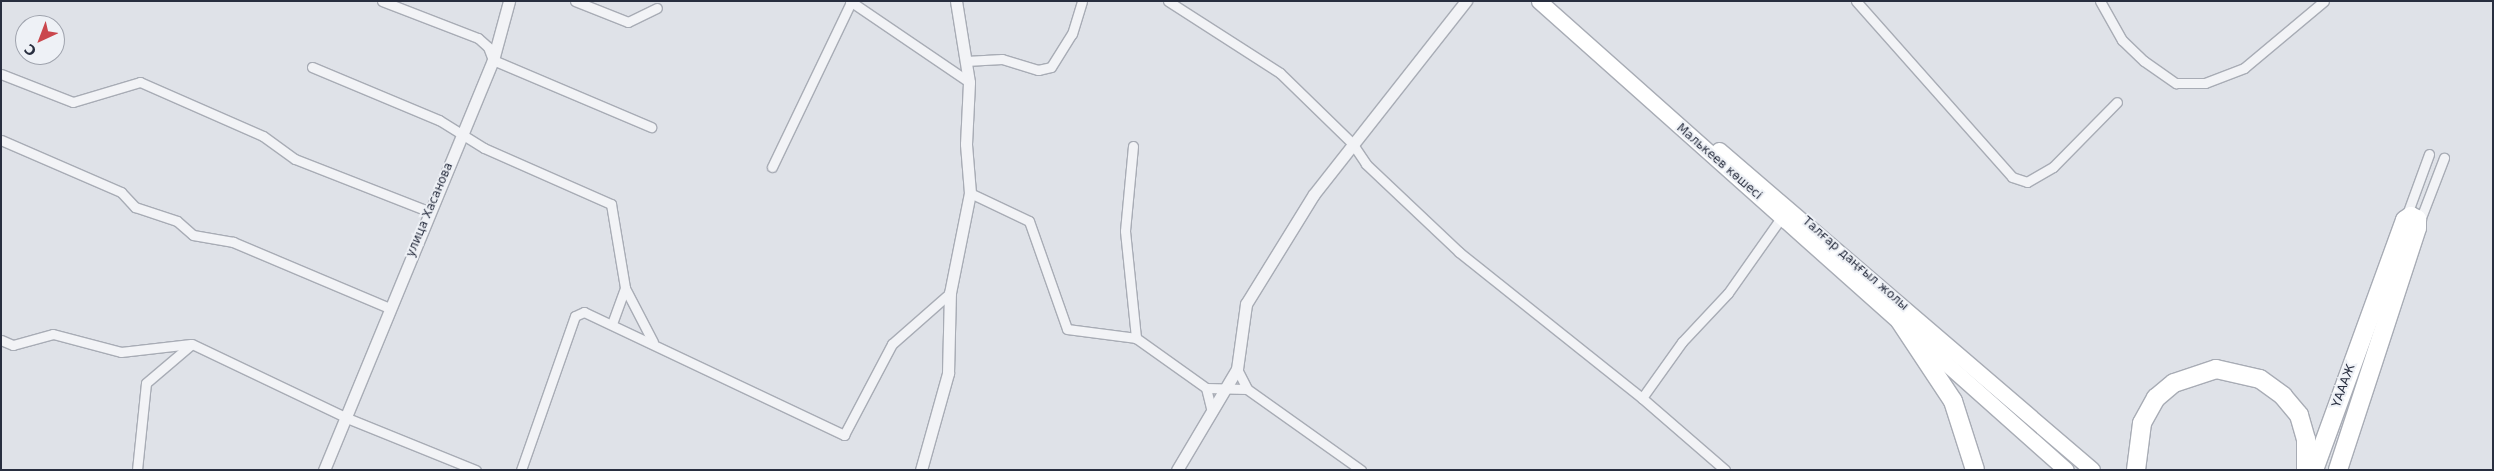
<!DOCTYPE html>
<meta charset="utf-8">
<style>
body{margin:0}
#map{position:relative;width:2494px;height:471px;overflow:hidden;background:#dfe2e8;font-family:"DejaVu Sans",sans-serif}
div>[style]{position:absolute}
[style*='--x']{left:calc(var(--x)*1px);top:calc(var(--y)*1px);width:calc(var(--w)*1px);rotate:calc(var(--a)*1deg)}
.roads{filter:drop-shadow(1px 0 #a8acb5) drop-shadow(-1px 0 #a8acb5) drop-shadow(0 1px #a8acb5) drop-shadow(0 -1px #a8acb5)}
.minor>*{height:9px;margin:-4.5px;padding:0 4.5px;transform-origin:4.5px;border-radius:4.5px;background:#f2f3f6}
.tertiary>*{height:11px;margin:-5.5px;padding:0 5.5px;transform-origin:5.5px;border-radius:5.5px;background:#f2f3f6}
.primary>*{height:15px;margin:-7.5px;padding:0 7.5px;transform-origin:7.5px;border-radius:7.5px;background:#fff}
.motorway>*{height:18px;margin:-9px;padding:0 9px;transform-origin:9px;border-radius:9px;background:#fff}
span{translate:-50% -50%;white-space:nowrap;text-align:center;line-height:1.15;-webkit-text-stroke:4px #eef1f6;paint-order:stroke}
.street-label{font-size:12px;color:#282e3f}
.frame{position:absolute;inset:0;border:2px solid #282e3f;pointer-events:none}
.north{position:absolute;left:15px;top:15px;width:50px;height:50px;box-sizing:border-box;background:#eef1f6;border:1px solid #9fa3ad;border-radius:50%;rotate:223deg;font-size:14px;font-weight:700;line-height:20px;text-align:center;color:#282e3f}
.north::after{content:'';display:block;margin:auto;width:18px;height:22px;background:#ca474d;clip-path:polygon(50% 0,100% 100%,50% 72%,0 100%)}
</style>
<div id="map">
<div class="roads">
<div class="minor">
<i style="--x:382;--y:1;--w:103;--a:21.1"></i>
<i style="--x:478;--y:38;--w:13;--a:42"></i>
<i style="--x:488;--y:47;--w:14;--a:69"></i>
<i style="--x:493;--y:60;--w:172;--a:23"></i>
<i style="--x:575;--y:1;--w:57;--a:21.6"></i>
<i style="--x:628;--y:22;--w:32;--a:-26"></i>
<i style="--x:850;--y:1;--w:144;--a:34.2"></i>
<i style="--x:1168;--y:1;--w:133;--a:32.7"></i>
<i style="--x:1280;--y:73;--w:100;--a:44.2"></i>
<i style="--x:1352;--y:143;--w:25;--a:56"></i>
<i style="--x:1366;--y:164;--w:128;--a:43.4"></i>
<i style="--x:1459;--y:252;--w:234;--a:38.6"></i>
<i style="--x:1642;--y:398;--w:110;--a:40.9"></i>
<i style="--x:1856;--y:1;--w:235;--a:48.4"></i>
<i style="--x:2012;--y:177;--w:16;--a:18"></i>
<i style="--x:2027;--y:182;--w:30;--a:-30"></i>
<i style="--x:2053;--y:167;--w:91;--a:-45.4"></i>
<i style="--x:2100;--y:1;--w:45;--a:60.6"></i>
<i style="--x:2122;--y:40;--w:30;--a:44"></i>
<i style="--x:2144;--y:61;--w:39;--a:35"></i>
<i style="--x:2176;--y:83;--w:29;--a:0"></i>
<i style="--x:2205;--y:83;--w:42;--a:-21"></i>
<i style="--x:2244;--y:68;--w:104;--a:-39.9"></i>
<i style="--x:966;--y:61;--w:36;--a:-3"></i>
<i style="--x:1002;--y:59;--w:38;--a:17"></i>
<i style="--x:1038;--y:70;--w:13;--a:-13"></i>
<i style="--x:1051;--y:67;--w:39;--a:-58"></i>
<i style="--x:1072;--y:34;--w:34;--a:-73"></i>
<i style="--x:312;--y:67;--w:138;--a:22.7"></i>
<i style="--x:439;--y:120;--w:53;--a:31.9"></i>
<i style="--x:484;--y:148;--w:139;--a:23.8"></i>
<i style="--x:611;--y:204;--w:85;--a:80.5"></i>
<i style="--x:625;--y:288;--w:37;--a:110"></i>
<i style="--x:1;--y:74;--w:77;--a:21.3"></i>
<i style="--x:73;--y:102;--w:70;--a:-16.6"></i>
<i style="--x:140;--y:82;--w:134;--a:23.7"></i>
<i style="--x:263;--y:136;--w:39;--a:36"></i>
<i style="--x:295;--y:159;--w:145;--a:21.4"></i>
<i style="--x:1;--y:140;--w:131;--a:23.4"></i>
<i style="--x:121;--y:192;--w:21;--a:47"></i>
<i style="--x:135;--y:207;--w:44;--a:18.4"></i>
<i style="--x:177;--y:221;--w:21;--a:41"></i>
<i style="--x:193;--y:235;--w:41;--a:9.9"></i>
<i style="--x:233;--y:242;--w:169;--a:22.9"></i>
<i style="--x:1133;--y:146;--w:85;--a:95.4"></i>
<i style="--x:1125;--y:231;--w:108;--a:84.1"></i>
<i style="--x:772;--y:167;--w:183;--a:-64.4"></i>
<i style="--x:970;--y:193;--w:65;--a:25.4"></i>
<i style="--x:1029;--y:221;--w:114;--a:70.6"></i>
<i style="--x:1067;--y:329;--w:70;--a:7.4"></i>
<i style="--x:1136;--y:338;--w:86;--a:35.5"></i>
<i style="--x:1206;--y:388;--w:41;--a:1.4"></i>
<i style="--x:1247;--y:389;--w:140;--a:35.4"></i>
<i style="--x:2406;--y:217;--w:67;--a:-69.9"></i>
<i style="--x:2419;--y:223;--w:70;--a:-69"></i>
<i style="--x:625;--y:288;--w:61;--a:62.6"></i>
<i style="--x:1;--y:340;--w:13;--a:23"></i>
<i style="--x:13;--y:345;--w:41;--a:-15.4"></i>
<i style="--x:53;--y:334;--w:70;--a:14.8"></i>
<i style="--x:121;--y:352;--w:70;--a:-6.5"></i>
<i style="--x:1237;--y:369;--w:22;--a:63"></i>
<i style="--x:1206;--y:388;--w:25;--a:76"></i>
<i style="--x:1642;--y:398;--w:69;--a:-54.5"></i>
<i style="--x:1682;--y:342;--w:67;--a:-46.8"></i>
<i style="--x:1728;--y:293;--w:92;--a:-54.8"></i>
<i style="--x:137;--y:470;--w:87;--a:-84.1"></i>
<i style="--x:146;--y:383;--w:60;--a:-40.3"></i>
<i style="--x:192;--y:344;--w:172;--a:25.5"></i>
<i style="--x:347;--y:418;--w:139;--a:22"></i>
<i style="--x:521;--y:470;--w:163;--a:-70.7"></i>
<i style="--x:575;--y:316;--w:10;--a:-24"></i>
<i style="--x:584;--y:312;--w:288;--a:25.3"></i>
<i style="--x:844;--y:435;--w:103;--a:-62.2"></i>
<i style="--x:892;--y:344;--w:77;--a:-41.3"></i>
</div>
<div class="tertiary">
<i style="--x:324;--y:470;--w:443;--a:-67.6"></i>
<i style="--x:493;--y:60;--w:61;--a:-74.8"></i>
<i style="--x:921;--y:470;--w:101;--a:-74.4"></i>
<i style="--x:948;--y:373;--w:80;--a:-88.6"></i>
<i style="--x:950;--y:293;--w:102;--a:-78.7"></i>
<i style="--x:970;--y:193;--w:49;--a:-94.7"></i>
<i style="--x:966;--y:144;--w:62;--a:-87.2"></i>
<i style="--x:969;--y:82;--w:82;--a:-99.1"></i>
<i style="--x:1177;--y:470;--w:117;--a:-59.3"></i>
<i style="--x:1237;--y:369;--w:66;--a:-82.1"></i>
<i style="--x:1246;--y:304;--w:129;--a:-58.3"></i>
<i style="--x:1314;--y:194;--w:246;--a:-51.8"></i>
</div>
<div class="primary">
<i style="--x:1539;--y:1;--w:705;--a:41.67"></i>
<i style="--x:1719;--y:150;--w:491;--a:40.6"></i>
</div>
<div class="motorway">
<i style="--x:1900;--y:321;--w:96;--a:56.5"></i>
<i style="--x:1953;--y:401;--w:72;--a:72.3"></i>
<i style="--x:2136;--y:470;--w:47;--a:-82.7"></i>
<i style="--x:2142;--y:423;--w:29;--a:-61"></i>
<i style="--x:2156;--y:398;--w:23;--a:-40"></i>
<i style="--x:2174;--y:383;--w:44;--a:-18.4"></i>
<i style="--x:2216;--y:369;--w:45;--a:12.8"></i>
<i style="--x:2260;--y:379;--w:29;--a:36"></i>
<i style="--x:2283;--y:396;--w:25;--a:50"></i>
<i style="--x:2299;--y:415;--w:25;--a:74"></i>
<i style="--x:2306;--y:439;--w:31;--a:90"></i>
<i style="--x:2314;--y:470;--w:266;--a:-70"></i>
<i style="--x:2405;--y:220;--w:7;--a:-34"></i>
<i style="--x:2411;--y:216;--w:7;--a:27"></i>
<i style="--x:2417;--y:219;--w:9;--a:90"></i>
<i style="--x:2417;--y:228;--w:255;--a:108.1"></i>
</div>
</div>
<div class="street-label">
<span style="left:1719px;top:162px;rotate:41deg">Малькеев көшесі</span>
<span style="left:430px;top:210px;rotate:-67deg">улица Хасанова</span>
<span style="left:1855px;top:264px;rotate:41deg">Талғар даңғыл жолы</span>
<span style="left:2344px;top:386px;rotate:-70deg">ҮАААЖ</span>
</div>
<div class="frame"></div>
<div class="north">С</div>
</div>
